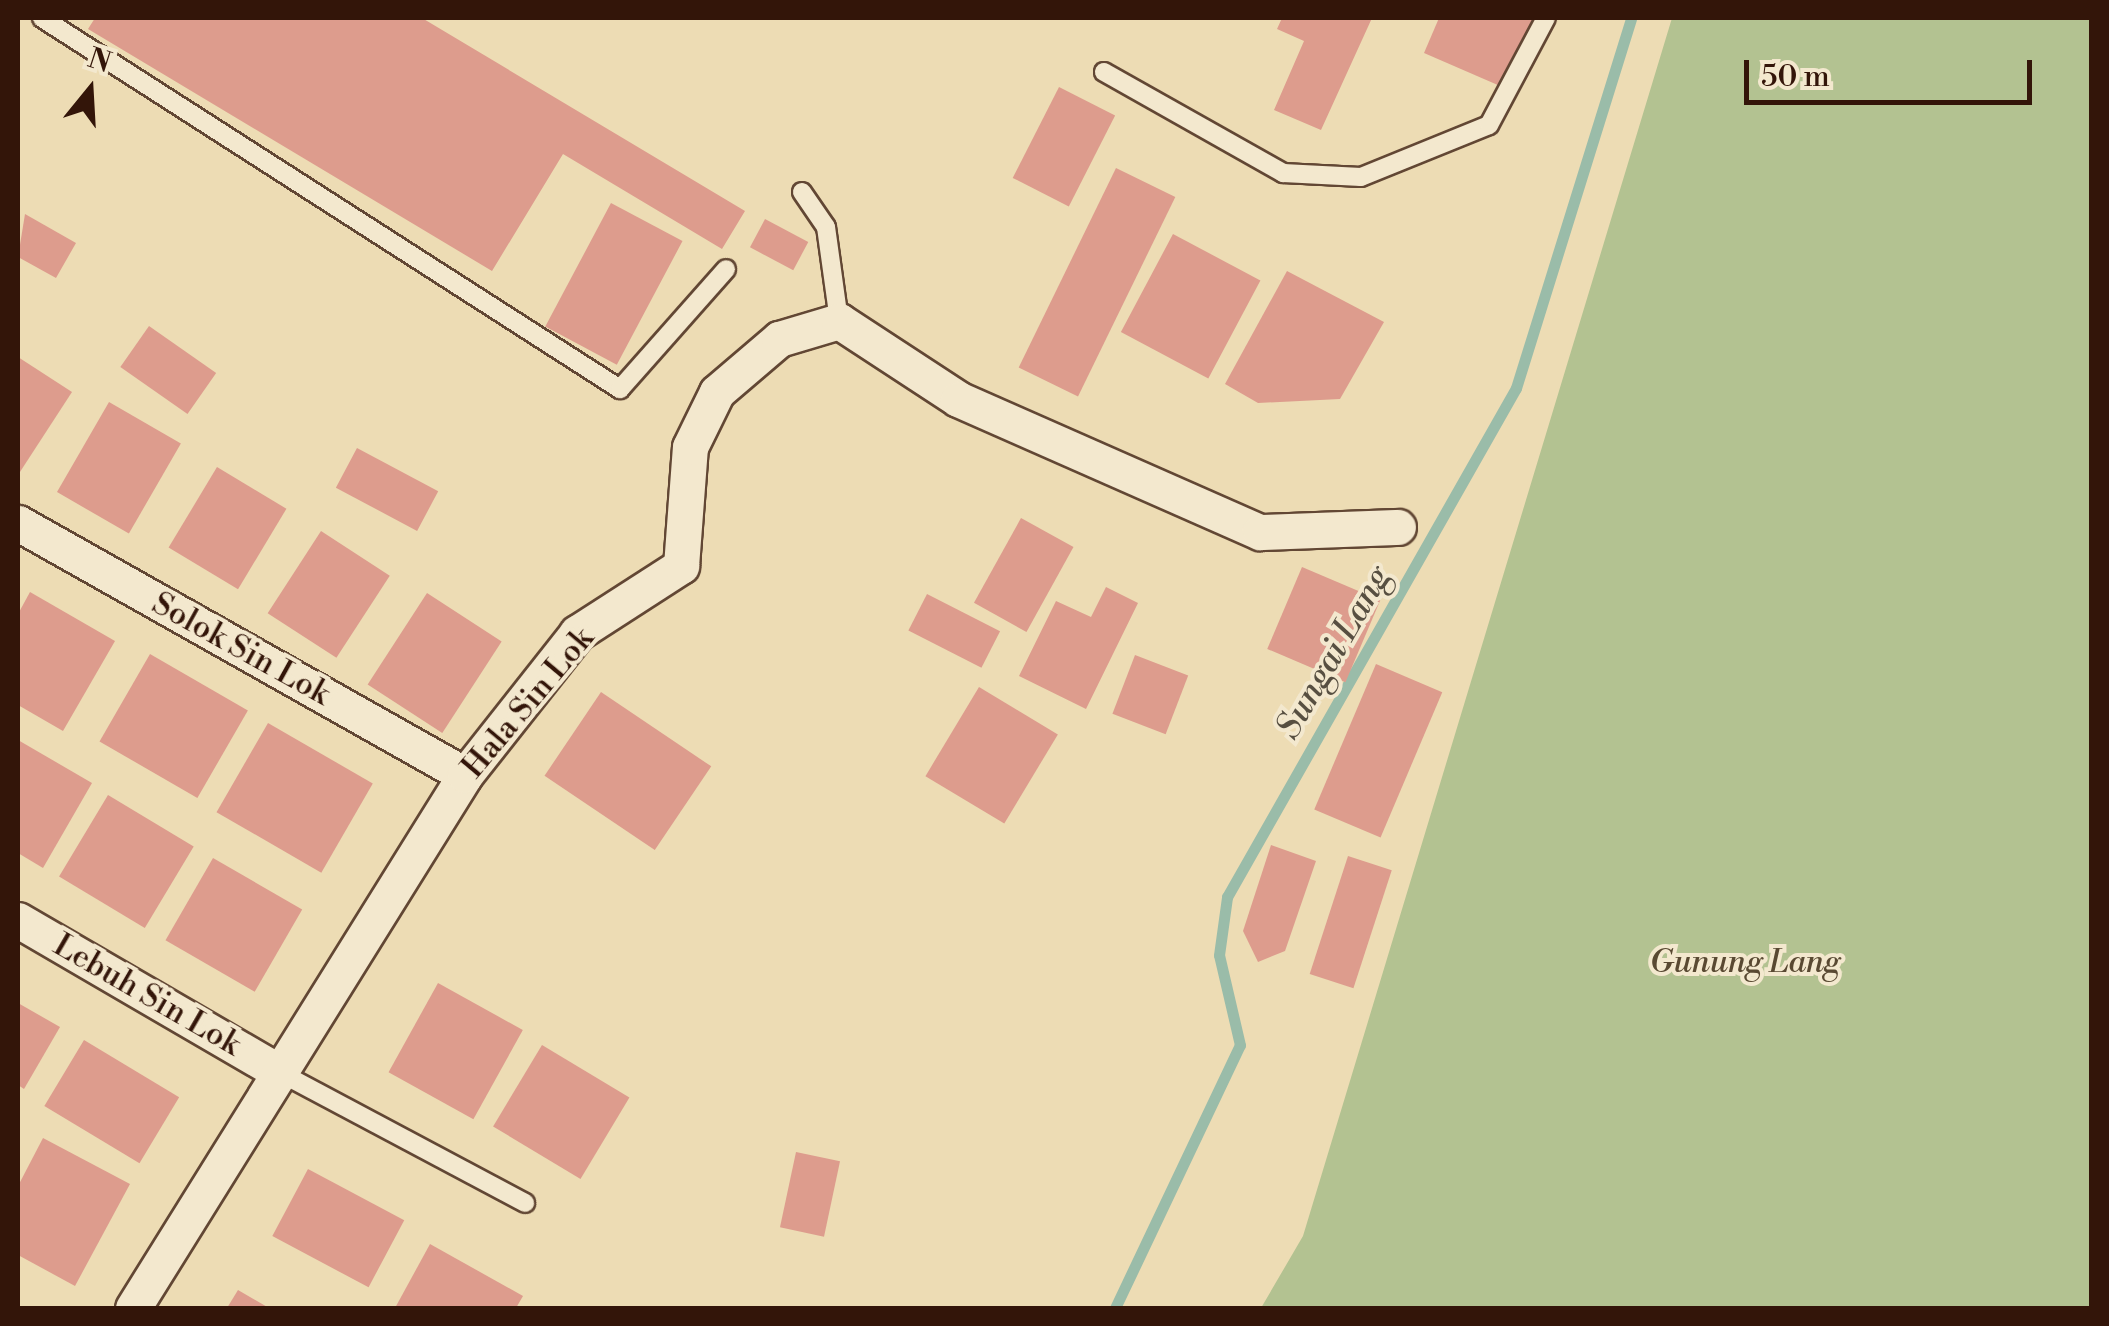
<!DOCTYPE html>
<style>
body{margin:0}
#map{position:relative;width:2109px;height:1326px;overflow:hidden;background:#eddcb4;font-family:"Libre Bodoni",serif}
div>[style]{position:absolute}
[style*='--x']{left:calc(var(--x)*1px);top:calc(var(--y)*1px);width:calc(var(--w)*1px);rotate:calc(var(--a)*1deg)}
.green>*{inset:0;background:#b3c291}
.stream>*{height:11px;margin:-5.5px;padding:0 5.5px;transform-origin:5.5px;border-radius:5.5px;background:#9abca9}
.building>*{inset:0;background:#dd9c8d;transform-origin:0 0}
.roads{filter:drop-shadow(2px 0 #624734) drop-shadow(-2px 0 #624734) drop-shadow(0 2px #624734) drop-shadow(0 -2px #624734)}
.lane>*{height:18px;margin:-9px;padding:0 9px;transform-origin:9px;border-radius:9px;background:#f3e8ce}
.street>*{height:35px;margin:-17.5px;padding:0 17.5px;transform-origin:17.5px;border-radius:17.5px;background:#f3e8ce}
span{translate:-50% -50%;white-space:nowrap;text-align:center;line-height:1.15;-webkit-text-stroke:8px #f3e8ce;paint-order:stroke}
.street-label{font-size:32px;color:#331509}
.park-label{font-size:32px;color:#594932;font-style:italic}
.water-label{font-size:35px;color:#574f41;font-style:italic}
.frame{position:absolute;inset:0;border:20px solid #331509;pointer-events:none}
.north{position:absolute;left:40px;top:40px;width:100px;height:100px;-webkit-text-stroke:8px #f3e8ce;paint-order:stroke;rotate:18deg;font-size:28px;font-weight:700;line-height:40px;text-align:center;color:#331509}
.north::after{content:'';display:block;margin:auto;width:35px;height:45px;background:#331509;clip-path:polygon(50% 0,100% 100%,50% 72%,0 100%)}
.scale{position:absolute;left:1744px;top:60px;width:288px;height:45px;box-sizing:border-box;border:5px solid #331509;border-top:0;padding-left:12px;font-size:30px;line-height:35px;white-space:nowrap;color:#331509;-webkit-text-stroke:8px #f3e8ce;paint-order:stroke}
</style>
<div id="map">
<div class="green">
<i style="clip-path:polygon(1672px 18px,2091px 18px,2091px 1308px,1261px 1308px,1303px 1236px)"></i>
</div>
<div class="stream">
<i style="--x:1115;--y:1308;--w:291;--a:-64.6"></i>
<i style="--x:1240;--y:1045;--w:92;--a:-103.1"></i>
<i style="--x:1219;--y:955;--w:59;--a:-82.1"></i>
<i style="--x:1227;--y:897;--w:585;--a:-60.41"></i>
<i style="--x:1516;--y:388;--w:387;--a:-72.7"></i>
</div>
<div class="building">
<i style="clip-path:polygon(95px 18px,422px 18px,745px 211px,722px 249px,563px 154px,492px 271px,88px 29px)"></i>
<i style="clip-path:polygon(1282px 18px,1372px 18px,1321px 130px,1274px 110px,1304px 41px,1277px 29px)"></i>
<i style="clip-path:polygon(1439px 18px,1538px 19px,1507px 89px,1424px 53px)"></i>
<i style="left:1059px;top:87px;width:63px;height:102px;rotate:27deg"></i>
<i style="left:1116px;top:168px;width:66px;height:222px;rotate:26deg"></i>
<i style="left:611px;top:203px;width:81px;height:140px;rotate:28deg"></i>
<i style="clip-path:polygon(25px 214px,76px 243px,56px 278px,18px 257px)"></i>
<i style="left:765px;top:219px;width:49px;height:32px;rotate:28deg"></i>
<i style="left:1173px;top:234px;width:99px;height:111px;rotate:28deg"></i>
<i style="clip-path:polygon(1287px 271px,1384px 322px,1340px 399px,1258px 403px,1225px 384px)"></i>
<i style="left:149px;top:326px;width:82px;height:50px;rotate:35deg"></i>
<i style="clip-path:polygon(18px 357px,72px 392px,18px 475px)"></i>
<i style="left:109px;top:402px;width:83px;height:104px;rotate:30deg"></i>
<i style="left:357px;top:448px;width:92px;height:45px;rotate:28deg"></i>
<i style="left:217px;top:467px;width:81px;height:94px;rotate:31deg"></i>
<i style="left:1021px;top:518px;width:60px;height:97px;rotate:29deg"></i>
<i style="left:321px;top:531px;width:82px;height:98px;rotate:33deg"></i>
<i style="left:1302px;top:567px;width:85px;height:89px;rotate:23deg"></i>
<i style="clip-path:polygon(1106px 587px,1138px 603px,1086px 709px,1019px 676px,1056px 601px,1091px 617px)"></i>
<i style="clip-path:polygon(30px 592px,115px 641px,63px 731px,18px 705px,18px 614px)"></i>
<i style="left:427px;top:593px;width:89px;height:109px;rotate:33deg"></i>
<i style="left:927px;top:594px;width:82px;height:41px;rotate:27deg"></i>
<i style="left:150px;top:654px;width:113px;height:101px;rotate:30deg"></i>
<i style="left:1135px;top:655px;width:57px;height:63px;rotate:21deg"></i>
<i style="left:1376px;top:664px;width:72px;height:158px;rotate:23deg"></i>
<i style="left:979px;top:687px;width:92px;height:104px;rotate:31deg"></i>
<i style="left:601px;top:692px;width:133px;height:101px;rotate:34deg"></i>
<i style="left:268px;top:723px;width:121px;height:103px;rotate:30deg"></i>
<i style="clip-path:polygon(18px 740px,92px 783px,43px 868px,18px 853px)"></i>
<i style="left:108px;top:795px;width:100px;height:95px;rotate:31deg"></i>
<i style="clip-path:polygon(1271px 845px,1316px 861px,1285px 951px,1258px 962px,1243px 931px)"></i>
<i style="left:1348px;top:856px;width:46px;height:124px;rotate:18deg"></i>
<i style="left:213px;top:858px;width:103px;height:95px;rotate:30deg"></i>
<i style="left:438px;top:983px;width:97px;height:102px;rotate:29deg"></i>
<i style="clip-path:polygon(18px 1003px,60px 1027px,24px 1089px,18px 1085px)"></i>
<i style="left:84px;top:1040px;width:111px;height:77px;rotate:31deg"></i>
<i style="left:542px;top:1045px;width:102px;height:95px;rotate:31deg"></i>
<i style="clip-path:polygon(43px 1138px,130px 1184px,75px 1286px,18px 1255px,18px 1186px)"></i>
<i style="left:796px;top:1152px;width:45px;height:77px;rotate:12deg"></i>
<i style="left:308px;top:1169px;width:109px;height:76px;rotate:28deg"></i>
<i style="clip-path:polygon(430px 1244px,523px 1296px,516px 1308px,395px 1308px)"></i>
<i style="clip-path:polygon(238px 1290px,269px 1308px,227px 1308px)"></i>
</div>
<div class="roads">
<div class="lane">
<i style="--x:42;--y:18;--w:687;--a:32.7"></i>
<i style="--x:620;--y:389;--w:160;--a:-48.5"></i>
<i style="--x:1104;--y:72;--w:206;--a:29.4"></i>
<i style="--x:1283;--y:173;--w:78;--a:2.9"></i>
<i style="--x:1361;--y:177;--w:138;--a:-22.1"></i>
<i style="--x:1489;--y:125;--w:121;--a:-62"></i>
<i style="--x:802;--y:192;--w:42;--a:55.6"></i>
<i style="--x:826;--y:227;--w:95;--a:82.1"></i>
<i style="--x:277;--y:1071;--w:281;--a:28"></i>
</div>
<div class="street">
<i style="--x:18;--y:523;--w:513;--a:29.41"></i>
<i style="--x:18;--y:920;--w:300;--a:30.2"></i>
<i style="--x:133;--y:1308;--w:628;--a:-58.08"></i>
<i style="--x:465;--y:775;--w:181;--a:-51.7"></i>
<i style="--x:577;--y:633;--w:124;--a:-32.8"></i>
<i style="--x:681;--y:566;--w:119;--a:-85.7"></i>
<i style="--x:690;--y:447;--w:61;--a:-63.9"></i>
<i style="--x:717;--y:392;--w:82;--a:-40.5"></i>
<i style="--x:779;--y:339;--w:63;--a:-16.7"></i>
<i style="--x:839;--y:321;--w:142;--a:33.2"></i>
<i style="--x:958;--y:399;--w:330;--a:23.8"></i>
<i style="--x:1260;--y:532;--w:138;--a:-2.1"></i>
</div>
</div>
<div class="street-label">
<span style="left:241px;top:649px;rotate:29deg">Solok Sin Lok</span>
<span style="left:528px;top:703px;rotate:-50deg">Hala Sin Lok</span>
<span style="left:147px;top:995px;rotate:30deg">Lebuh Sin Lok</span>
</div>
<div class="park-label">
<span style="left:1745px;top:962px">Gunung Lang</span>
</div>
<div class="water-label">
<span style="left:1334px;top:653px;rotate:-60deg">Sungai Lang</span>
</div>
<div class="frame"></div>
<div class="north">N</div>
<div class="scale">50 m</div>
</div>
